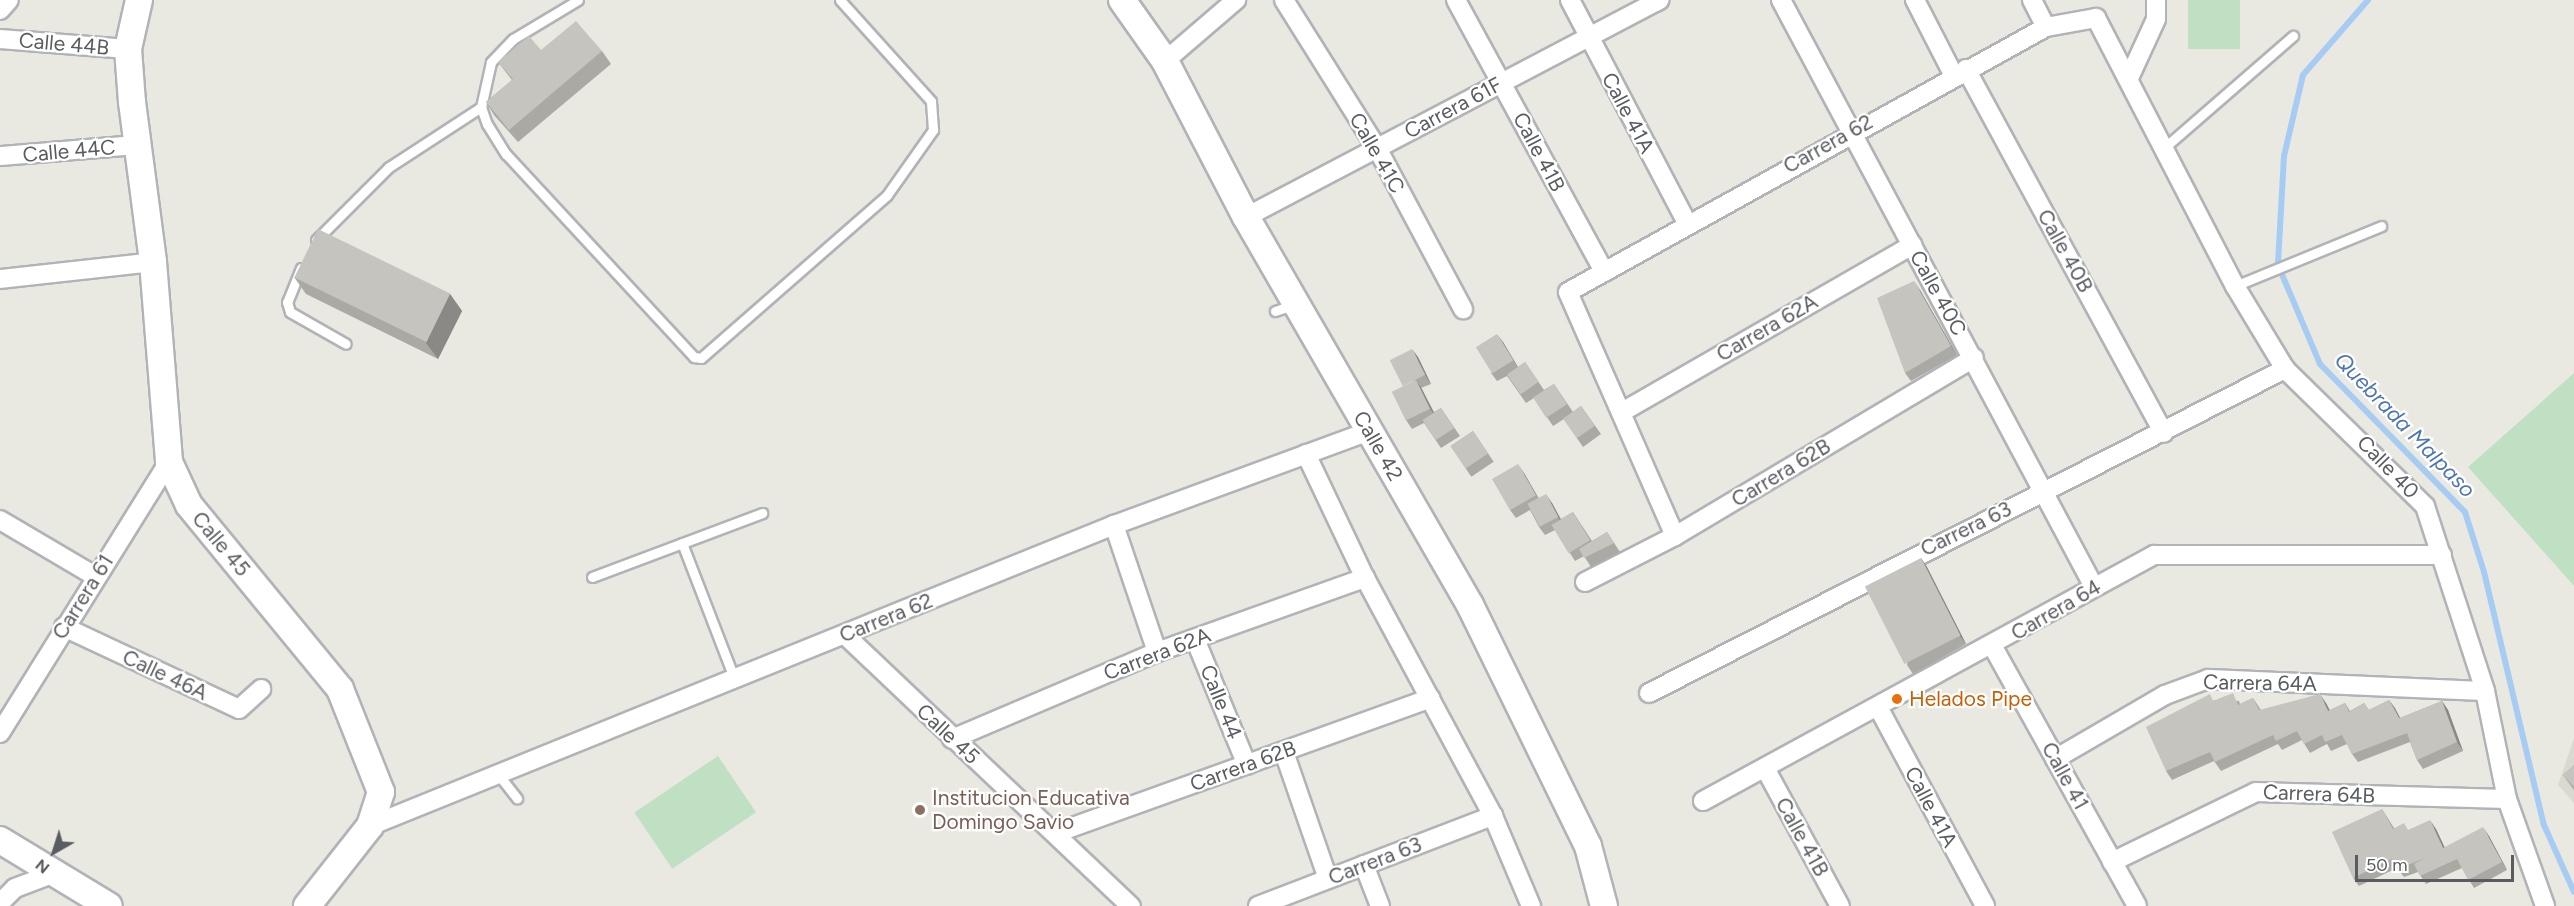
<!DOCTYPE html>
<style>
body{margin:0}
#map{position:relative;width:2574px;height:906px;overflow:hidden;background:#eae9e1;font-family:Figtree,sans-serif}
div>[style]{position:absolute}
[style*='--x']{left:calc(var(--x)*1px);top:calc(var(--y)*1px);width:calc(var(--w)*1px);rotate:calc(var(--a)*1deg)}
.education>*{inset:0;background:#dad8cf}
.green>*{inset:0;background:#c0e0c3;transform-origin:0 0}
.stream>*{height:6px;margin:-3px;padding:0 3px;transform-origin:3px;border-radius:3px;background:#a7ccf4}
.roads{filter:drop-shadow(2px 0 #b1b3b7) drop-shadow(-2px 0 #b1b3b7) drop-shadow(0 2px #b1b3b7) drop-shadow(0 -2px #b1b3b7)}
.lane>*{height:9px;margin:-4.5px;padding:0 4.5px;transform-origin:4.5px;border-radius:4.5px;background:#fff}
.street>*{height:18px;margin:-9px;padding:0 9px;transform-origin:9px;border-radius:9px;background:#fff}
.secondary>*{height:26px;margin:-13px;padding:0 13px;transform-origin:13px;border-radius:13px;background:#fff}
.wall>*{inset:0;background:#aaa9a3;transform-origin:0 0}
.shaded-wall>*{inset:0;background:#8b8985}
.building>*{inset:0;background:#c6c4be;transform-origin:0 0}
.dots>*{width:16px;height:16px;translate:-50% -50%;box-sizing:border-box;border:3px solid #fff;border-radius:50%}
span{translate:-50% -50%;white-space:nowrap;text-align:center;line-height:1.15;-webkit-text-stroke:4.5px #fff;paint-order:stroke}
.street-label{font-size:21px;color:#595c60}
.food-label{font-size:21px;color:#c56008}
.left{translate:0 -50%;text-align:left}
.education-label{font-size:21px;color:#785e54}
.water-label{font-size:22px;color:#4e76b3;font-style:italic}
.north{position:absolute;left:24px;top:822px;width:60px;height:60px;-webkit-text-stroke:4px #fff;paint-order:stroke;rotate:219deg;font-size:16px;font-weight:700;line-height:24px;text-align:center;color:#595c60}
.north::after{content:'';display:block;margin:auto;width:21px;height:27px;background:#595c60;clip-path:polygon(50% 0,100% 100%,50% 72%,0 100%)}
.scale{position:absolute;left:2355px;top:855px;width:159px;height:27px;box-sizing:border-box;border:3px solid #595c60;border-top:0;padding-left:8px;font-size:18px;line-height:21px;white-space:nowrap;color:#595c60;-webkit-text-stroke:4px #fff;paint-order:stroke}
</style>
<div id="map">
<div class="education">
<i style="clip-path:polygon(2574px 738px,2574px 803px,2558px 785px)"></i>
</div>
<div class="green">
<i style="left:2188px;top:0;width:52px;height:49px"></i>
<i style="clip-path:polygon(2574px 373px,2574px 586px,2468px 467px)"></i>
<i style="left:718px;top:756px;width:68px;height:101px;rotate:56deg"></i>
</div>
<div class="stream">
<i style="--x:2368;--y:0;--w:99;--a:130.9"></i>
<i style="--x:2303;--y:75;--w:83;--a:103.2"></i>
<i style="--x:2284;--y:156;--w:109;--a:93.2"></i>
<i style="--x:2278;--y:265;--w:108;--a:67"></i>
<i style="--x:2320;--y:364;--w:207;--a:45.6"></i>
<i style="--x:2465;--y:512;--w:63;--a:72.4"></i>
<i style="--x:2484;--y:572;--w:260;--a:76.7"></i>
<i style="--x:2544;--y:825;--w:73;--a:65.9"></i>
</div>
<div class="roads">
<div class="lane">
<i style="--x:578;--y:0;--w:76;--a:149"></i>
<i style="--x:513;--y:39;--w:32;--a:134"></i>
<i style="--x:491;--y:62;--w:46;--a:102.5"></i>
<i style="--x:481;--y:107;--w:18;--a:71"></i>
<i style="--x:487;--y:124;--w:36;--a:58"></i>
<i style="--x:506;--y:154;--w:277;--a:47.2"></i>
<i style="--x:694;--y:357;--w:7;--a:8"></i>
<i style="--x:701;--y:358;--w:247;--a:-41.2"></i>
<i style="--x:887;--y:195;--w:80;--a:-54.7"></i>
<i style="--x:933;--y:130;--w:29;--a:-94"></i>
<i style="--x:931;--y:101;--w:136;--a:-132"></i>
<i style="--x:2164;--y:148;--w:171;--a:-41"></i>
<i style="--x:316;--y:240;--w:103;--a:-45"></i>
<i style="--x:389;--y:167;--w:110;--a:-33.1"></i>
<i style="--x:301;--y:268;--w:37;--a:112"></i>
<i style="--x:287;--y:302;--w:10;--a:73"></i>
<i style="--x:290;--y:312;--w:64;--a:29.7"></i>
<i style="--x:2235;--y:286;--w:158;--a:-22.3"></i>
<i style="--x:1275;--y:311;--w:21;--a:-19"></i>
<i style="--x:682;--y:543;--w:147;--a:68.9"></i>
<i style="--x:592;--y:577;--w:182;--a:-20.6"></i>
<i style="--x:498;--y:774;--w:31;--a:52"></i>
</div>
<div class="street">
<i style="--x:1284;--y:0;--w:175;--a:57.9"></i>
<i style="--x:1377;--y:148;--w:183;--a:61.9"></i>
<i style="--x:1456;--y:0;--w:310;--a:61.4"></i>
<i style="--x:1570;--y:0;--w:254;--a:62.3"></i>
<i style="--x:1781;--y:0;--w:665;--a:61.93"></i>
<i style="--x:1915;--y:0;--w:85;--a:62.8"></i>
<i style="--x:2032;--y:0;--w:30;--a:63"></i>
<i style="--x:0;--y:10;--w:13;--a:-48"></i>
<i style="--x:0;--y:39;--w:128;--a:4.5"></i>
<i style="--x:1165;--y:61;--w:94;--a:-40.7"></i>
<i style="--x:1966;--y:69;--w:414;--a:61.5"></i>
<i style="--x:2129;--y:78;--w:65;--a:-65.4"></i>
<i style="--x:2156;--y:19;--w:19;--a:-90"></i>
<i style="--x:0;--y:156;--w:137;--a:-4.6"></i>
<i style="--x:1246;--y:217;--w:467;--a:-27.7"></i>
<i style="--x:0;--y:279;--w:154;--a:-6.3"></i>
<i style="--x:1622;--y:412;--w:335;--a:-29.9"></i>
<i style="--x:1306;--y:454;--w:137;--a:64.6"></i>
<i style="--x:1365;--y:578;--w:270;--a:61.7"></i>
<i style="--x:1493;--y:816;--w:98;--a:67.1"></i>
<i style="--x:0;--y:520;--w:110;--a:30.5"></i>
<i style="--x:1114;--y:525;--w:134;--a:71.3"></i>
<i style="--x:1675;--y:536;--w:266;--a:-113.7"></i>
<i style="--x:1568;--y:292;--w:547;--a:-29"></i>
<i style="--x:2046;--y:27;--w:51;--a:-10.2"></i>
<i style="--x:2096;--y:18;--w:302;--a:62.6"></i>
<i style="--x:2235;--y:286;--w:97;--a:58.9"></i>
<i style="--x:2285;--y:369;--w:196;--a:44.4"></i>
<i style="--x:2425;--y:506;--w:194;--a:72"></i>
<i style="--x:2485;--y:691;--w:110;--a:78.5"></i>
<i style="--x:2507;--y:799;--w:114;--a:70.4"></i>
<i style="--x:1585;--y:582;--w:101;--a:-27.1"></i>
<i style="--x:1675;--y:536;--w:348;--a:-30.8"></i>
<i style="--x:64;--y:627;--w:193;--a:25.1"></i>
<i style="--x:239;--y:709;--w:30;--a:-42"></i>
<i style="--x:845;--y:635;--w:394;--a:43.5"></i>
<i style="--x:1195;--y:639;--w:136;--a:67.6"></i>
<i style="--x:1993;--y:647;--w:296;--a:60.9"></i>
<i style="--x:1649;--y:693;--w:714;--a:-27"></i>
<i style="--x:1878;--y:707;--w:226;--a:61.7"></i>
<i style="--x:0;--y:733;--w:319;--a:-58.1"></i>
<i style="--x:952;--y:739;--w:223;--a:-23"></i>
<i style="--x:1157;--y:652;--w:221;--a:-19.6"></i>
<i style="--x:1284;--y:752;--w:134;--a:70.9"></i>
<i style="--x:2055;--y:759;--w:127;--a:-30.2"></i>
<i style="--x:2165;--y:695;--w:46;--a:-20.4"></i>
<i style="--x:2208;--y:679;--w:277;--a:2.5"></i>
<i style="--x:1765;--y:768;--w:157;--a:61.5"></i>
<i style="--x:1703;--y:801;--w:514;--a:-28.61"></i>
<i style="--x:2154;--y:555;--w:288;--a:0"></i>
<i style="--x:370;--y:826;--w:803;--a:-22.03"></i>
<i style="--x:1114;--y:525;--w:273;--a:-20.2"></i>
<i style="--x:1056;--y:833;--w:398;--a:-19.8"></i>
<i style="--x:2112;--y:862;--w:160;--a:-25.9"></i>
<i style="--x:2256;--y:792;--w:251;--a:1.6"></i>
<i style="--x:1364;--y:865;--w:44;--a:68.7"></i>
<i style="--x:0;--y:903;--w:21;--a:-45"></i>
<i style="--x:15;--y:888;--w:43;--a:-20.6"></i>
<i style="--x:1258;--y:906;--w:252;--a:-21"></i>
</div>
<div class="secondary">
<i style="--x:139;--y:0;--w:50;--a:102.7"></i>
<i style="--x:128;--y:49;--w:53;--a:85.7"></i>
<i style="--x:132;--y:102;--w:161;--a:82.5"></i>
<i style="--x:153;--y:262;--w:201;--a:85.4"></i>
<i style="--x:169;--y:462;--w:47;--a:65.1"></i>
<i style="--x:189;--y:505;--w:238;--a:50.6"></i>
<i style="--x:340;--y:689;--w:111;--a:68.3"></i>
<i style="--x:381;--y:792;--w:36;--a:108"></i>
<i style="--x:370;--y:826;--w:102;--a:128.2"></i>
<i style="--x:1122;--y:0;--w:75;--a:54.8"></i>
<i style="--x:1165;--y:61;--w:176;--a:62.6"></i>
<i style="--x:1246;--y:217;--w:448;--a:60"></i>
<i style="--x:1470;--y:605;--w:268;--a:63.9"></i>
<i style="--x:1588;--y:846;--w:62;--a:75.1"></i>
<i style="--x:0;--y:840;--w:127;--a:31.2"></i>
</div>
</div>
<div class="wall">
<i style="clip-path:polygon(541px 50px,602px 51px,611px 64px,518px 142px,494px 115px,486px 102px,512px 80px,498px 62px)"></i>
<i style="clip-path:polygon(294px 277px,450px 294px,462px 311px,438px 359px,306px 294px)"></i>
<i style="clip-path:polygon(1920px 290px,1957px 355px,1911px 381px,1905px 373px)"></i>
<i style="clip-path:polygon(1503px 342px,1518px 367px,1525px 362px,1544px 390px,1554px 384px,1573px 412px,1581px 406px,1601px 434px,1583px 447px,1564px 419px,1553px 426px,1534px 398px,1526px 403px,1507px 376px,1497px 381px,1491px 373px)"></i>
<i style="clip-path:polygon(1418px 357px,1431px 384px,1421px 388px,1434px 412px,1441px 408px,1460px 436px,1441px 448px,1424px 423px,1412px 429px,1406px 420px)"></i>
<i style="left:1473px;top:431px;width:37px;height:27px;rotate:56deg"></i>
<i style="clip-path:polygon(1524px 473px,1538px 498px,1552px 503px,1561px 519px,1573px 512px,1592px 541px,1607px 532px,1620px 552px,1591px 567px,1584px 556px,1575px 561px,1555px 530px,1545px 535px,1539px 527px,1530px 510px,1516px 518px,1510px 510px)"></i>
<i style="clip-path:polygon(1921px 558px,1927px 567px,1966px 644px,1913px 674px,1907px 665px)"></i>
<i style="clip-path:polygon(2253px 698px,2261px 710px,2326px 703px,2330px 710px,2345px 703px,2350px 711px,2364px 703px,2369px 710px,2389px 700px,2400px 718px,2442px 701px,2448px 710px,2463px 751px,2423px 769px,2417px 760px,2410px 742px,2358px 762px,2352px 754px,2347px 744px,2331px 751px,2327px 744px,2310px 753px,2302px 740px,2282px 750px,2278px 744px,2221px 771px,2214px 761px,2172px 780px,2166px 771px,2214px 700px,2239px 701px,2240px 704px)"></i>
<i style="clip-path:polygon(2574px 765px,2574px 790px,2563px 775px)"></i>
<i style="clip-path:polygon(2382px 809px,2394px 828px,2409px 830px,2436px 829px,2445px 848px,2489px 836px,2507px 870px,2474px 888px,2462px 868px,2426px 884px,2418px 872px,2404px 877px,2397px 868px,2359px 886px,2353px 878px)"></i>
</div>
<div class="shaded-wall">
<i style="clip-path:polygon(1914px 281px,1920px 290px,1957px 355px,1951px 346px)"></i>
<i style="clip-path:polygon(450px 294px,462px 311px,438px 359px,426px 343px)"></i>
<i style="clip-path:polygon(1497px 334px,1503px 342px,1519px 369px,1513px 360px)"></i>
<i style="clip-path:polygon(1412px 349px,1418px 357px,1431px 384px,1425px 375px)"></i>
<i style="clip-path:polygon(1416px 380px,1422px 389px,1436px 417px,1430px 409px)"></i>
<i style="clip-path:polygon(1518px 464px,1524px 473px,1542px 504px,1536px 495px)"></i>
<i style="clip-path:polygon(1546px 494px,1552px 503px,1564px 526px,1558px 517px)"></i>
<i style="clip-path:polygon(1921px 558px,1927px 567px,1966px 644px,1960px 636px)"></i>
<i style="clip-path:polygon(2320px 694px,2326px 703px,2334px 720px,2328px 711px)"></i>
<i style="clip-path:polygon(2389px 700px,2395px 708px,2405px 727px,2399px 718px)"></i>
<i style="clip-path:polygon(2442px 701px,2448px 710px,2463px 751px,2457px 742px)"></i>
<i style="clip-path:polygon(2430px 820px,2436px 829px,2449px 857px,2443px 848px)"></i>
<i style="clip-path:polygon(2483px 827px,2489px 836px,2507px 870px,2502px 862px)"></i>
</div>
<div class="building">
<i style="clip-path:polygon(576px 21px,602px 51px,509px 130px,486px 102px,513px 79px,498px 62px,529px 36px,541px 50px)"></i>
<i style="left:318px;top:229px;width:147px;height:54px;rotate:26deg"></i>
<i style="clip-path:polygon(1914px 281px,1951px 346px,1905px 373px,1877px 298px)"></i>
<i style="left:1497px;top:334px;width:31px;height:25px;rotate:58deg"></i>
<i style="left:1412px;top:349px;width:29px;height:25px;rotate:63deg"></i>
<i style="left:1525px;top:362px;width:24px;height:22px;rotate:55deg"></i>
<i style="left:1416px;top:380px;width:32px;height:27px;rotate:64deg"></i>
<i style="left:1554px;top:384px;width:24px;height:25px;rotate:57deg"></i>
<i style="left:1581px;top:406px;width:24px;height:22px;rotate:55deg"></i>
<i style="left:1441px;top:408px;width:24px;height:22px;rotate:57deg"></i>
<i style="left:1473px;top:431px;width:27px;height:27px;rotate:56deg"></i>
<i style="left:1518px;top:464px;width:36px;height:30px;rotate:60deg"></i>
<i style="left:1546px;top:494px;width:26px;height:21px;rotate:62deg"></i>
<i style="left:1573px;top:512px;width:33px;height:25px;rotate:59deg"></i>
<i style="clip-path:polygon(1607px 532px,1614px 543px,1584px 558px,1579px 549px)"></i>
<i style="left:1921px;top:558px;width:87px;height:63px;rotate:63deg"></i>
<i style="clip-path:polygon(2233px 693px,2238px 705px,2253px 698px,2259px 710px,2320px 694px,2328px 711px,2345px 703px,2349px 712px,2364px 703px,2369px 710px,2389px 700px,2399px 718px,2442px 701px,2457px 742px,2417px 760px,2407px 733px,2352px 754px,2342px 735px,2325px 742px,2322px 735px,2304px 744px,2297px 731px,2276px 741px,2273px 735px,2215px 762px,2210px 752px,2166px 771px,2146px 727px,2210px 694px,2213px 701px)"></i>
<i style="clip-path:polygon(2574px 765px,2574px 787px,2563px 775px)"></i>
<i style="clip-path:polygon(2382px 809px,2393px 829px,2404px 823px,2408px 830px,2430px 820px,2443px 848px,2483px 827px,2502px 862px,2468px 880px,2457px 859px,2420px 876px,2414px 864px,2425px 858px,2398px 869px,2392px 859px,2353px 878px,2332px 832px)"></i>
</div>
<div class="dots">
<i style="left:1897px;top:699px;background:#e8710a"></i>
<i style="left:920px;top:810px;background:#8d6e63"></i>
</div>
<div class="street-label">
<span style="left:64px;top:44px;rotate:5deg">Calle 44B</span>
<span style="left:1453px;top:108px;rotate:-28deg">Carrera 61F</span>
<span style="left:1628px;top:113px;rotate:62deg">Calle 41A</span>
<span style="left:1828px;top:144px;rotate:-29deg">Carrera 62</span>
<span style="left:69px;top:151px;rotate:-5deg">Calle 44C</span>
<span style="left:1539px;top:152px;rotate:62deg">Calle 41B</span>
<span style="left:1377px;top:153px;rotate:60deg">Calle 41C</span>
<span style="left:2065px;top:251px;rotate:61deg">Calle 40B</span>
<span style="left:1938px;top:293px;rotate:61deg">Calle 40C</span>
<span style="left:1767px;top:328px;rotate:-30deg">Carrera 62A</span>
<span style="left:1378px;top:446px;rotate:60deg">Calle 42</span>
<span style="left:2388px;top:467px;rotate:46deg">Calle 40</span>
<span style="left:1781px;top:473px;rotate:-31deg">Carrera 62B</span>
<span style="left:1966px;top:529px;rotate:-26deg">Carrera 63</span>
<span style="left:221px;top:544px;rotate:50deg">Calle 45</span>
<span style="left:83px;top:597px;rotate:-58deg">Carrera 61</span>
<span style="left:2056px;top:610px;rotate:-30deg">Carrera 64</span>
<span style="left:886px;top:618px;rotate:-22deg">Carrera 62</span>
<span style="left:1157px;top:654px;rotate:-21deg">Carrera 62A</span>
<span style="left:165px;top:675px;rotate:25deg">Calle 46A</span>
<span style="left:2260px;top:683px;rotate:1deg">Carrera 64A</span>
<span style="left:1221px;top:702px;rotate:68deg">Calle 44</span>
<span style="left:948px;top:734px;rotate:43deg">Calle 45</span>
<span style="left:1243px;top:766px;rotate:-20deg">Carrera 62B</span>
<span style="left:2065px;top:776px;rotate:61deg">Calle 41</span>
<span style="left:2319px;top:794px;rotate:2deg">Carrera 64B</span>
<span style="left:1931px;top:807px;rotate:62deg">Calle 41A</span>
<span style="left:1802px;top:837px;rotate:61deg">Calle 41B</span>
<span style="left:1375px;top:861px;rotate:-21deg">Carrera 63</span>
</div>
<div class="food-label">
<span class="left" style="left:1909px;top:699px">Helados Pipe</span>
</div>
<div class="education-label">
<span class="left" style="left:932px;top:810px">Institucion Educativa<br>Domingo Savio</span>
</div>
<div class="water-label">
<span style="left:2405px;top:425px;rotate:46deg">Quebrada Malpaso</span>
</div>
<div class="north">N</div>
<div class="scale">50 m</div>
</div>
